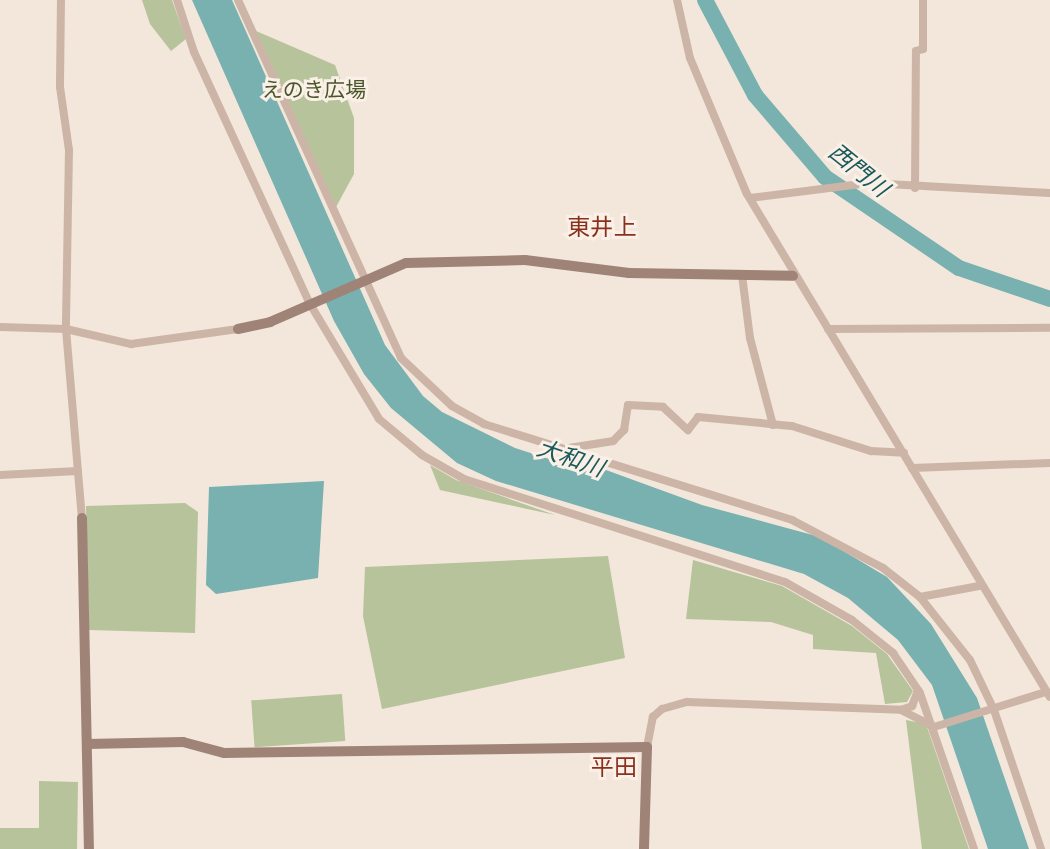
<!DOCTYPE html>
<meta charset="utf-8">
<style>
body{margin:0}
#map{position:relative;width:1050px;height:849px;overflow:hidden;background:#f3e6db;font-family:Karla,"Noto Sans JP",sans-serif}
div>[style]{position:absolute}
[style*='--x']{left:calc(var(--x)*1px);top:calc(var(--y)*1px);width:calc(var(--w)*1px);rotate:calc(var(--a)*1deg)}
.green>*{inset:0;background:#b7c39a;transform-origin:0 0}
.water>*{inset:0;background:#78b1b0}
.river>*{height:16px;margin:-8px;padding:0 8px;transform-origin:8px;border-radius:8px;background:#78b1b0}
.street>*{height:8px;margin:-4px;padding:0 4px;transform-origin:4px;border-radius:4px;background:#ccb5a6}
.secondary>*{height:10px;margin:-5px;padding:0 5px;transform-origin:5px;border-radius:5px;background:#9f8377}
span{translate:-50% -50%;white-space:nowrap;text-align:center;line-height:1.15;-webkit-text-stroke:6px #faf0e7;paint-order:stroke}
.park-label{font-size:21px;color:#49572a}
.water-label{font-size:23px;color:#1b5a5b;font-style:italic}
.neighbourhood-label{font-size:23px;color:#8a301c}
</style>
<div id="map">
<div class="green">
<i style="clip-path:polygon(142px 0,172px 0,186px 39px,171px 51px,150px 24px)"></i>
<i style="clip-path:polygon(256px 31px,335px 65px,354px 118px,354px 174px,336px 207px)"></i>
<i style="clip-path:polygon(430px 465px,456px 480px,555px 515px,440px 490px)"></i>
<i style="clip-path:polygon(185px 503px,198px 512px,195px 633px,89px 630px,86px 506px)"></i>
<i style="clip-path:polygon(608px 556px,625px 658px,382px 709px,363px 616px,365px 567px)"></i>
<i style="clip-path:polygon(693px 560px,782px 586px,852px 626px,887px 654px,913px 691px,907px 702px,885px 704px,876px 653px,813px 649px,813px 635px,771px 622px,686px 619px)"></i>
<i style="left:342px;top:694px;width:47px;height:91px;rotate:86deg"></i>
<i style="clip-path:polygon(906px 720px,926px 724px,969px 849px,922px 849px)"></i>
<i style="clip-path:polygon(39px 781px,78px 782px,77px 849px,0 849px,0 828px,39px 828px)"></i>
</div>
<div class="water">
<i style="clip-path:polygon(192px 0,232px 0,385px 345px,423px 396px,442px 412px,515px 448px,596px 474px,606px 470px,702px 505px,820px 537px,887px 577px,931px 624px,977px 698px,1029px 849px,988px 849px,932px 685px,898px 640px,848px 598px,804px 574px,496px 481px,457px 463px,391px 408px,364px 374px,334px 321px)"></i>
<i style="clip-path:polygon(324px 481px,318px 578px,216px 594px,206px 585px,209px 487px)"></i>
</div>
<div class="river">
<i style="--x:705;--y:0;--w:107;--a:62.2"></i>
<i style="--x:755;--y:95;--w:108;--a:49.5"></i>
<i style="--x:825;--y:177;--w:162;--a:34.2"></i>
<i style="--x:959;--y:268;--w:96;--a:18.8"></i>
</div>
<div class="street">
<i style="--x:61;--y:0;--w:87;--a:90.7"></i>
<i style="--x:60;--y:87;--w:64;--a:81.9"></i>
<i style="--x:69;--y:150;--w:179;--a:91"></i>
<i style="--x:66;--y:329;--w:190;--a:85.2"></i>
<i style="--x:177;--y:0;--w:55;--a:71.9"></i>
<i style="--x:194;--y:52;--w:277;--a:65.3"></i>
<i style="--x:310;--y:304;--w:134;--a:59"></i>
<i style="--x:379;--y:419;--w:56;--a:39.9"></i>
<i style="--x:422;--y:455;--w:48;--a:29.7"></i>
<i style="--x:464;--y:479;--w:337;--a:17.8"></i>
<i style="--x:785;--y:582;--w:77;--a:29.6"></i>
<i style="--x:852;--y:620;--w:53;--a:38.8"></i>
<i style="--x:893;--y:653;--w:48;--a:56"></i>
<i style="--x:920;--y:693;--w:165;--a:70.9"></i>
<i style="--x:238;--y:0;--w:393;--a:65.5"></i>
<i style="--x:401;--y:358;--w:70;--a:43.3"></i>
<i style="--x:452;--y:406;--w:37;--a:29"></i>
<i style="--x:484;--y:424;--w:323;--a:17.3"></i>
<i style="--x:792;--y:520;--w:103;--a:27.8"></i>
<i style="--x:883;--y:568;--w:47;--a:38.1"></i>
<i style="--x:920;--y:597;--w:80;--a:51.6"></i>
<i style="--x:970;--y:660;--w:55;--a:64.4"></i>
<i style="--x:994;--y:710;--w:147;--a:71.3"></i>
<i style="--x:677;--y:0;--w:59;--a:77.4"></i>
<i style="--x:690;--y:58;--w:147;--a:67.3"></i>
<i style="--x:747;--y:194;--w:587;--a:58.94"></i>
<i style="--x:915;--y:188;--w:137;--a:-89.6"></i>
<i style="--x:916;--y:51;--w:7;--a:-16"></i>
<i style="--x:923;--y:49;--w:49;--a:-90"></i>
<i style="--x:750;--y:198;--w:120;--a:-7.2"></i>
<i style="--x:869;--y:183;--w:181;--a:3.2"></i>
<i style="--x:742;--y:275;--w:64;--a:82.8"></i>
<i style="--x:750;--y:338;--w:90;--a:75.2"></i>
<i style="--x:0;--y:327;--w:66;--a:1.7"></i>
<i style="--x:66;--y:329;--w:67;--a:13"></i>
<i style="--x:131;--y:344;--w:108;--a:-8"></i>
<i style="--x:828;--y:329;--w:222;--a:-0.3"></i>
<i style="--x:569;--y:448;--w:45;--a:-9"></i>
<i style="--x:613;--y:441;--w:16;--a:-45"></i>
<i style="--x:624;--y:430;--w:25;--a:-81"></i>
<i style="--x:628;--y:405;--w:35;--a:3"></i>
<i style="--x:663;--y:407;--w:34;--a:43"></i>
<i style="--x:688;--y:430;--w:16;--a:-52"></i>
<i style="--x:698;--y:417;--w:94;--a:5.5"></i>
<i style="--x:792;--y:426;--w:83;--a:17.6"></i>
<i style="--x:871;--y:451;--w:33;--a:3"></i>
<i style="--x:912;--y:468;--w:138;--a:-2.1"></i>
<i style="--x:0;--y:475;--w:78;--a:-2.9"></i>
<i style="--x:920;--y:597;--w:60;--a:-10.6"></i>
<i style="--x:901;--y:710;--w:12;--a:-20"></i>
<i style="--x:912;--y:706;--w:17;--a:-69"></i>
<i style="--x:647;--y:747;--w:31;--a:-79"></i>
<i style="--x:653;--y:717;--w:12;--a:-42"></i>
<i style="--x:662;--y:709;--w:26;--a:-16"></i>
<i style="--x:687;--y:702;--w:214;--a:2.1"></i>
<i style="--x:901;--y:710;--w:37;--a:27"></i>
<i style="--x:934;--y:727;--w:117;--a:-17.4"></i>
</div>
<div class="secondary">
<i style="--x:238;--y:329;--w:33;--a:-12"></i>
<i style="--x:270;--y:322;--w:148;--a:-23.5"></i>
<i style="--x:406;--y:263;--w:119;--a:-1.4"></i>
<i style="--x:525;--y:260;--w:105;--a:7.1"></i>
<i style="--x:629;--y:273;--w:164;--a:1"></i>
<i style="--x:82;--y:518;--w:331;--a:88.8"></i>
<i style="--x:87;--y:744;--w:96;--a:-1.2"></i>
<i style="--x:183;--y:742;--w:42;--a:15"></i>
<i style="--x:224;--y:753;--w:423;--a:-0.8"></i>
<i style="--x:647;--y:747;--w:102;--a:91.7"></i>
</div>
<div class="park-label">
<span style="left:314px;top:90px">えのき広場</span>
</div>
<div class="water-label">
<span style="left:858px;top:171px;rotate:39deg">西門川</span>
<span style="left:570px;top:459px;rotate:19deg">大和川</span>
</div>
<div class="neighbourhood-label">
<span style="left:602px;top:228px">東井上</span>
<span style="left:614px;top:768px">平田</span>
</div>
</div>
